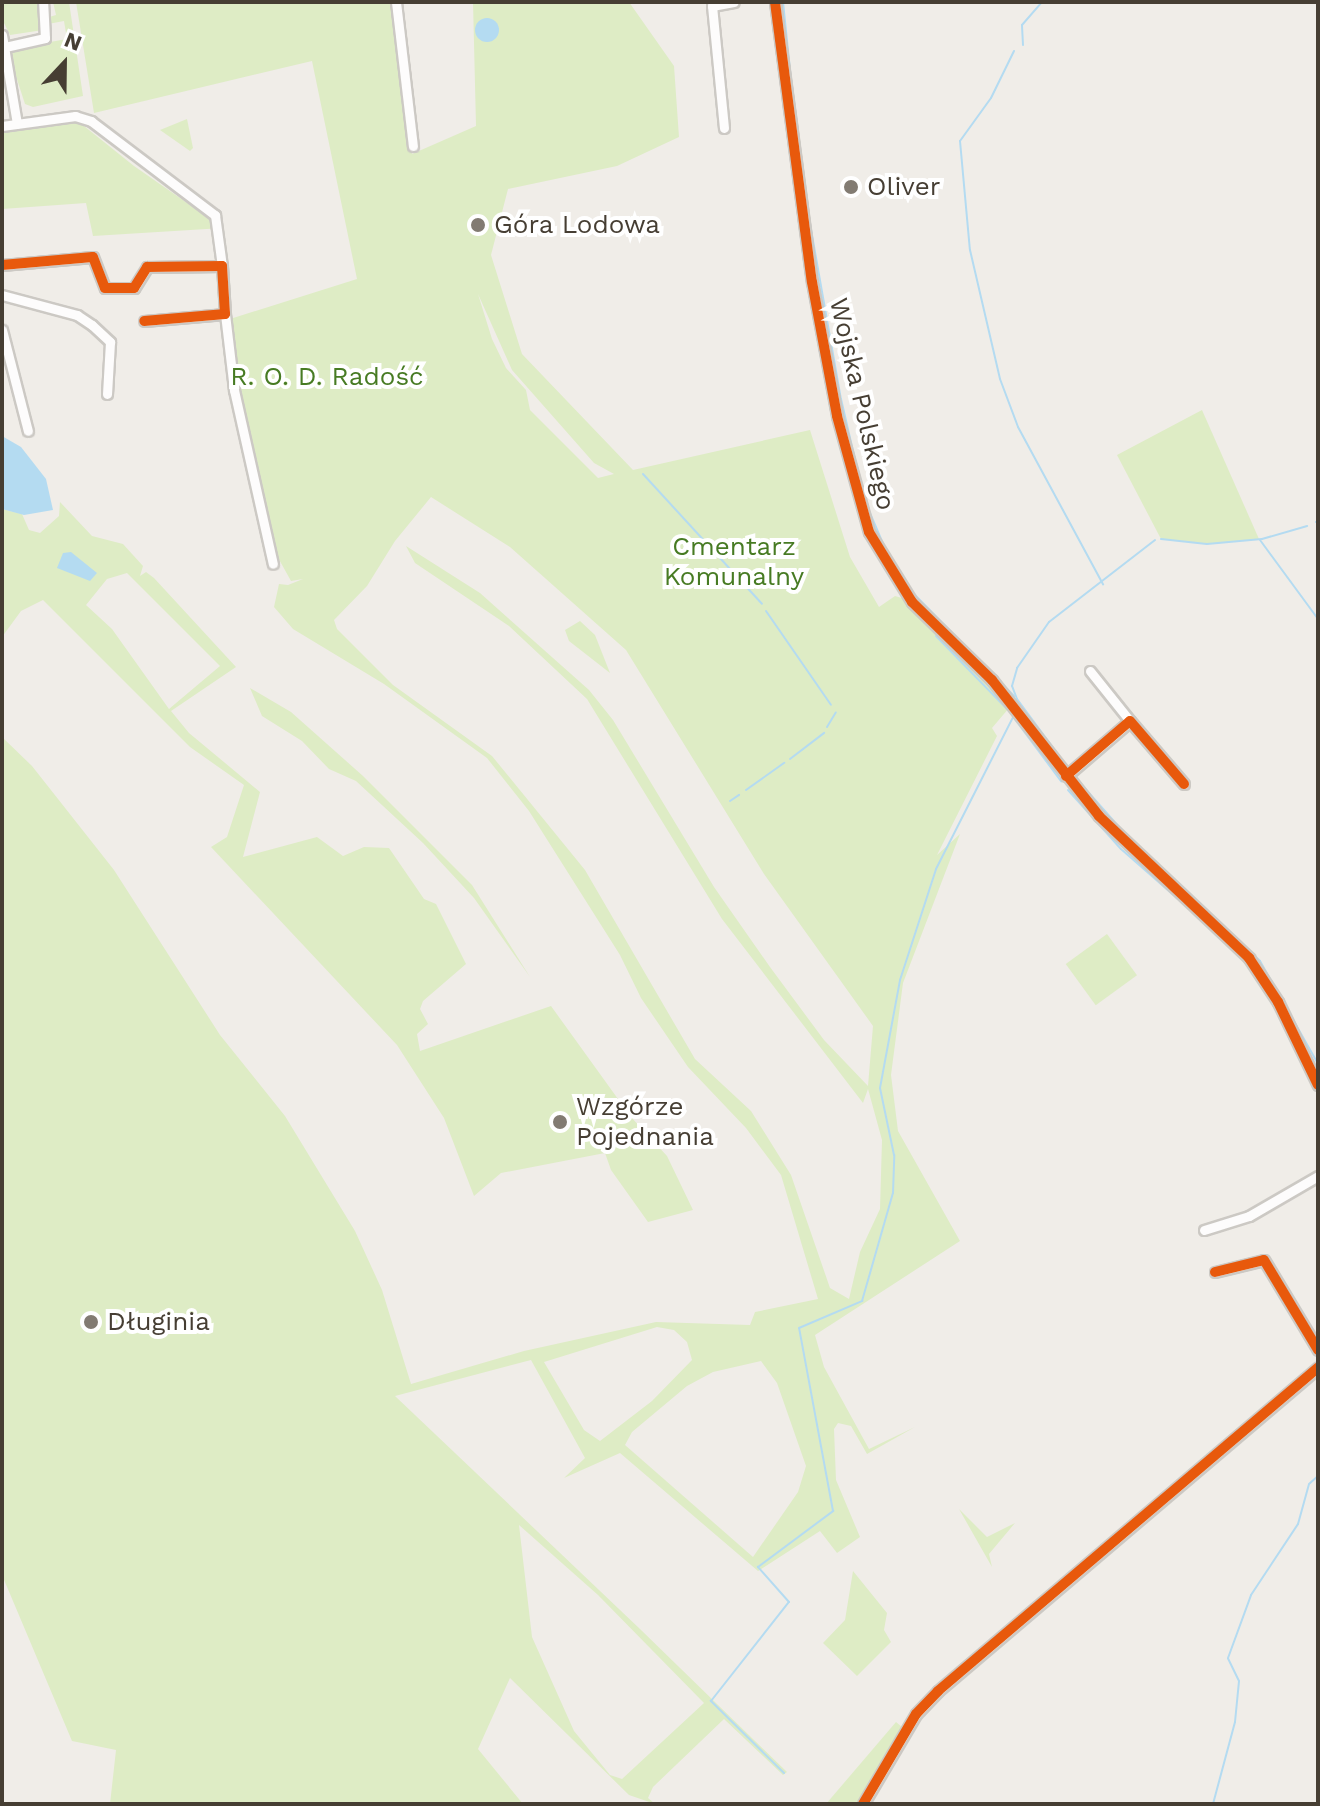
<!DOCTYPE html>
<meta charset="utf-8">
<style>
body{margin:0}
#map{position:relative;width:1320px;height:1806px;overflow:hidden;background:#f0ede8;font-family:"Work Sans",sans-serif}
div>[style]{position:absolute}
[style*='--x']{left:calc(var(--x)*1px);top:calc(var(--y)*1px);width:calc(var(--w)*1px);rotate:calc(var(--a)*1deg)}
.green>*{inset:0;background:#deecc5;transform-origin:0 0}
.water>*{inset:0;background:#b4dbf1}
.round{border-radius:50%}
.stream>*{height:2px;margin:-1px;padding:0 1px;transform-origin:1px;border-radius:1px;background:#b4dbf1}
.roads{filter:drop-shadow(2px 0 #ccc9c4) drop-shadow(-2px 0 #ccc9c4) drop-shadow(0 2px #ccc9c4) drop-shadow(0 -2px #ccc9c4)}
.minor>*{height:9px;margin:-4.5px;padding:0 4.5px;transform-origin:4.5px;border-radius:4.5px;background:#fdfcfc}
.cycleway>*{height:10px;margin:-5px;padding:0 5px;transform-origin:5px;border-radius:5px;background:#e8590c}
.dots>*{width:22px;height:22px;translate:-50% -50%;box-sizing:border-box;border:4px solid #fff;border-radius:50%}
span{translate:-50% -50%;white-space:nowrap;text-align:center;line-height:1.15;-webkit-text-stroke:8px #fff;paint-order:stroke}
.poi-label{font-size:26px;color:#463e33}
.left{translate:0 -50%;text-align:left}
.park-label{font-size:26px;color:#477b23}
.street-label{font-size:26px;color:#463e33}
.frame{position:absolute;inset:0;border:4px solid #463e33;pointer-events:none}
.north{position:absolute;left:24px;top:24px;width:80px;height:80px;-webkit-text-stroke:6px #fff;paint-order:stroke;rotate:22deg;font-size:22px;font-weight:700;line-height:32px;text-align:center;color:#463e33}
.north::after{content:'';display:block;margin:auto;width:28px;height:36px;background:#463e33;clip-path:polygon(50% 0,100% 100%,50% 72%,0 100%)}
</style>
<div id="map">
<div class="green">
<i style="clip-path:polygon(3px 2px,40px 2px,43px 30px,10px 35px,2px 19px)"></i>
<i style="clip-path:polygon(53px 2px,69px 2px,83px 96px,33px 107px,25px 104px,9px 55px,16px 48px,67px 39px,64px 21px,48px 24px,46px 18px,56px 15px)"></i>
<i style="clip-path:polygon(evenodd,76px 2px,393px 2px,412px 154px,476px 126px,473px 2px,629px 2px,674px 66px,679px 137px,617px 166px,508px 189px,491px 255px,522px 354px,633px 470px,810px 430px,850px 557px,879px 607px,895px 596px,905px 599px,1009px 708px,992px 728px,997px 736px,937px 855px,960px 834px,903px 983px,891px 1075px,898px 1131px,960px 1241px,815px 1335px,824px 1367px,869px 1449px,915px 1427px,867px 1454px,851px 1426px,838px 1423px,834px 1429px,836px 1480px,860px 1537px,837px 1553px,820px 1531px,758px 1571px,620px 1453px,564px 1478px,585px 1458px,531px 1360px,395px 1396px,640px 1629px,787px 1772px,783px 1775px,724px 1719px,653px 1787px,648px 1798px,655px 1804px,629px 1795px,510px 1678px,478px 1749px,523px 1804px,110px 1804px,116px 1750px,72px 1741px,2px 1575px,2px 737px,32px 766px,114px 870px,220px 1035px,285px 1116px,355px 1231px,382px 1290px,411px 1384px,524px 1351px,656px 1322px,750px 1325px,755px 1312px,818px 1299px,781px 1175px,746px 1128px,688px 1067px,641px 998px,620px 955px,529px 811px,487px 758px,384px 684px,293px 629px,274px 607px,279px 584px,288px 585px,303px 579px,291px 581px,271px 545px,228px 325px,230px 319px,357px 279px,312px 61px,94px 113px,76px 2px,478px 294px,512px 370px,594px 463px,614px 474px,598px 478px,530px 410px,526px 390px,506px 368px,492px 339px,478px 294px,76px 2px,431px 497px,510px 547px,626px 650px,764px 874px,873px 1026px,868px 1086px,824px 1040px,770px 967px,714px 887px,613px 720px,589px 690px,480px 593px,406px 546px,415px 563px,509px 626px,587px 699px,722px 919px,863px 1103px,868px 1089px,882px 1140px,880px 1209px,860px 1252px,849px 1299px,830px 1288px,791px 1175px,751px 1111px,695px 1059px,585px 870px,492px 756px,393px 685px,337px 629px,334px 620px,367px 586px,395px 541px,431px 497px,76px 2px,657px 1327px,674px 1330px,687px 1342px,692px 1360px,652px 1401px,600px 1441px,584px 1430px,544px 1362px,657px 1327px,76px 2px,761px 1361px,777px 1383px,806px 1466px,798px 1492px,753px 1557px,625px 1445px,632px 1432px,687px 1386px,713px 1372px,761px 1361px,76px 2px,519px 1525px,598px 1595px,704px 1703px,622px 1779px,610px 1775px,574px 1731px,532px 1637px,519px 1525px)"></i>
<i style="clip-path:polygon(187px 119px,193px 148px,190px 151px,160px 130px)"></i>
<i style="clip-path:polygon(79px 122px,134px 166px,223px 228px,93px 236px,86px 203px,2px 209px,2px 133px)"></i>
<i style="clip-path:polygon(1202px 410px,1259px 539px,1207px 544px,1161px 539px,1117px 455px)"></i>
<i style="clip-path:polygon(evenodd,60px 502px,92px 536px,123px 544px,143px 566px,140px 576px,146px 572px,154px 578px,236px 667px,171px 711px,189px 733px,260px 792px,243px 857px,317px 837px,343px 856px,364px 847px,389px 848px,424px 899px,436px 904px,466px 964px,423px 1001px,420px 1009px,428px 1024px,417px 1034px,420px 1051px,551px 1006px,631px 1117px,667px 1156px,693px 1210px,648px 1222px,611px 1170px,605px 1153px,501px 1173px,474px 1196px,444px 1118px,397px 1045px,211px 847px,227px 837px,244px 785px,190px 747px,43px 600px,21px 611px,2px 637px,2px 509px,22px 514px,29px 530px,40px 533px,59px 516px,60px 502px,127px 573px,220px 666px,169px 709px,112px 629px,86px 605px,107px 579px,127px 573px)"></i>
<i style="clip-path:polygon(580px 621px,595px 635px,610px 673px,569px 641px,565px 630px)"></i>
<i style="clip-path:polygon(250px 688px,291px 712px,363px 776px,472px 885px,530px 977px,474px 898px,423px 843px,356px 781px,329px 769px,302px 741px,262px 716px)"></i>
<i style="left:1107px;top:934px;width:51px;height:51px;rotate:54deg"></i>
<i style="clip-path:polygon(959px 1509px,987px 1537px,1015px 1523px,989px 1554px,992px 1567px)"></i>
<i style="clip-path:polygon(853px 1571px,887px 1613px,884px 1630px,891px 1642px,857px 1676px,823px 1643px,845px 1620px)"></i>
<i style="clip-path:polygon(896px 1722px,902px 1727px,894px 1747px,858px 1804px,826px 1804px)"></i>
</div>
<div class="water">
<i class="round" style="left:475px;top:18px;width:24px;height:24px"></i>
<i style="clip-path:polygon(2px 436px,21px 447px,46px 479px,53px 510px,24px 515px,2px 509px)"></i>
<i style="clip-path:polygon(71px 552px,97px 573px,90px 581px,57px 568px,63px 553px)"></i>
</div>
<div class="stream">
<i style="--x:783;--y:2;--w:98;--a:84.1"></i>
<i style="--x:1023;--y:45;--w:20;--a:-93"></i>
<i style="--x:1022;--y:25;--w:30;--a:-49"></i>
<i style="--x:1014;--y:51;--w:52;--a:116.1"></i>
<i style="--x:991;--y:98;--w:53;--a:125.8"></i>
<i style="--x:960;--y:141;--w:109;--a:84.8"></i>
<i style="--x:970;--y:250;--w:132;--a:76.9"></i>
<i style="--x:1000;--y:379;--w:51;--a:69.4"></i>
<i style="--x:1018;--y:427;--w:179;--a:61.6"></i>
<i style="--x:794;--y:111;--w:12;--a:85"></i>
<i style="--x:806;--y:201;--w:201;--a:80"></i>
<i style="--x:841;--y:399;--w:98;--a:77"></i>
<i style="--x:643;--y:474;--w:176;--a:47.5"></i>
<i style="--x:867;--y:506;--w:51;--a:66.9"></i>
<i style="--x:1316;--y:522;--w:2;--a:-27"></i>
<i style="--x:1161;--y:539;--w:46;--a:6.2"></i>
<i style="--x:1207;--y:544;--w:55;--a:-5.2"></i>
<i style="--x:1262;--y:539;--w:47;--a:-16.1"></i>
<i style="--x:1260;--y:540;--w:98;--a:53.7"></i>
<i style="--x:909;--y:589;--w:150;--a:45.5"></i>
<i style="--x:766;--y:611;--w:114;--a:55.3"></i>
<i style="--x:936;--y:636;--w:102;--a:45.8"></i>
<i style="--x:1014;--y:718;--w:79;--a:53.3"></i>
<i style="--x:827;--y:727;--w:17;--a:-59"></i>
<i style="--x:790;--y:759;--w:43;--a:-37.4"></i>
<i style="--x:1068;--y:768;--w:86;--a:-126.5"></i>
<i style="--x:1017;--y:699;--w:14;--a:-111"></i>
<i style="--x:1012;--y:686;--w:19;--a:-74"></i>
<i style="--x:1017;--y:668;--w:56;--a:-55.2"></i>
<i style="--x:1049;--y:622;--w:134;--a:-37.7"></i>
<i style="--x:1074;--y:776;--w:79;--a:48.6"></i>
<i style="--x:1126;--y:835;--w:184;--a:43.2"></i>
<i style="--x:1260;--y:961;--w:118;--a:60.6"></i>
<i style="--x:746;--y:790;--w:47;--a:-35.4"></i>
<i style="--x:1068;--y:790;--w:79;--a:48.1"></i>
<i style="--x:1121;--y:849;--w:108;--a:41.2"></i>
<i style="--x:730;--y:801;--w:11;--a:-34"></i>
<i style="--x:784;--y:1773;--w:103;--a:-135.4"></i>
<i style="--x:711;--y:1701;--w:126;--a:-51.8"></i>
<i style="--x:789;--y:1602;--w:47;--a:-131.5"></i>
<i style="--x:758;--y:1567;--w:94;--a:-36.7"></i>
<i style="--x:833;--y:1511;--w:186;--a:-100.5"></i>
<i style="--x:799;--y:1328;--w:69;--a:-23.2"></i>
<i style="--x:862;--y:1301;--w:112;--a:-74"></i>
<i style="--x:893;--y:1193;--w:38;--a:-88"></i>
<i style="--x:894;--y:1155;--w:68;--a:-101.8"></i>
<i style="--x:880;--y:1088;--w:110;--a:-79.5"></i>
<i style="--x:900;--y:980;--w:117;--a:-72"></i>
<i style="--x:936;--y:869;--w:170;--a:-63.1"></i>
<i style="--x:1213;--y:1804;--w:85;--a:-75"></i>
<i style="--x:1235;--y:1722;--w:41;--a:-84.4"></i>
<i style="--x:1239;--y:1681;--w:25;--a:-116"></i>
<i style="--x:1228;--y:1658;--w:67;--a:-69.9"></i>
<i style="--x:1251;--y:1595;--w:85;--a:-56.5"></i>
<i style="--x:1298;--y:1524;--w:41;--a:-74.6"></i>
<i style="--x:1309;--y:1484;--w:12;--a:-42"></i>
</div>
<div class="roads">
<div class="minor">
<i style="--x:396;--y:2;--w:145;--a:83.3"></i>
<i style="--x:775;--y:2;--w:282;--a:82.5"></i>
<i style="--x:812;--y:282;--w:136;--a:79.4"></i>
<i style="--x:837;--y:416;--w:120;--a:74.6"></i>
<i style="--x:869;--y:532;--w:82;--a:58.4"></i>
<i style="--x:912;--y:602;--w:112;--a:44.3"></i>
<i style="--x:992;--y:680;--w:173;--a:51.8"></i>
<i style="--x:1099;--y:816;--w:207;--a:43.4"></i>
<i style="--x:1249;--y:958;--w:53;--a:56.6"></i>
<i style="--x:1278;--y:1002;--w:92;--a:64.3"></i>
<i style="--x:2;--y:35;--w:90;--a:80.4"></i>
<i style="--x:5;--y:47;--w:41;--a:-12.7"></i>
<i style="--x:45;--y:38;--w:36;--a:-93"></i>
<i style="--x:2;--y:126;--w:74;--a:-7.8"></i>
<i style="--x:75;--y:116;--w:17;--a:17"></i>
<i style="--x:91;--y:121;--w:156;--a:37.2"></i>
<i style="--x:215;--y:215;--w:51;--a:82.2"></i>
<i style="--x:724;--y:128;--w:123;--a:-95.6"></i>
<i style="--x:712;--y:6;--w:22;--a:-10"></i>
<i style="--x:2;--y:265;--w:91;--a:-5"></i>
<i style="--x:93;--y:257;--w:33;--a:69"></i>
<i style="--x:105;--y:288;--w:29;--a:0"></i>
<i style="--x:134;--y:288;--w:25;--a:-58"></i>
<i style="--x:147;--y:267;--w:75;--a:-0.8"></i>
<i style="--x:222;--y:266;--w:48;--a:86.4"></i>
<i style="--x:225;--y:314;--w:81;--a:175.1"></i>
<i style="--x:2;--y:295;--w:78;--a:14.9"></i>
<i style="--x:77;--y:315;--w:18;--a:34"></i>
<i style="--x:92;--y:325;--w:25;--a:43"></i>
<i style="--x:110;--y:342;--w:52;--a:93.3"></i>
<i style="--x:225;--y:314;--w:77;--a:83.2"></i>
<i style="--x:234;--y:390;--w:178;--a:77.4"></i>
<i style="--x:2;--y:330;--w:104;--a:75.6"></i>
<i style="--x:1090;--y:671;--w:64;--a:51.3"></i>
<i style="--x:1066;--y:776;--w:84;--a:-40.7"></i>
<i style="--x:1130;--y:721;--w:83;--a:49.4"></i>
<i style="--x:1204;--y:1230;--w:47;--a:-17.3"></i>
<i style="--x:1249;--y:1216;--w:80;--a:-30.1"></i>
<i style="--x:1215;--y:1272;--w:50;--a:-13.8"></i>
<i style="--x:1264;--y:1260;--w:105;--a:59"></i>
<i style="--x:863;--y:1804;--w:104;--a:-59.5"></i>
<i style="--x:916;--y:1714;--w:32;--a:-46"></i>
<i style="--x:938;--y:1691;--w:499;--a:-40.4"></i>
</div>
</div>
<div class="cycleway">
<i style="--x:775;--y:2;--w:282;--a:82.5"></i>
<i style="--x:812;--y:282;--w:136;--a:79.4"></i>
<i style="--x:837;--y:416;--w:120;--a:74.6"></i>
<i style="--x:869;--y:532;--w:82;--a:58.4"></i>
<i style="--x:912;--y:602;--w:112;--a:44.3"></i>
<i style="--x:992;--y:680;--w:173;--a:51.8"></i>
<i style="--x:1099;--y:816;--w:207;--a:43.4"></i>
<i style="--x:1249;--y:958;--w:53;--a:56.6"></i>
<i style="--x:1278;--y:1002;--w:92;--a:64.3"></i>
<i style="--x:2;--y:265;--w:91;--a:-5"></i>
<i style="--x:93;--y:257;--w:33;--a:69"></i>
<i style="--x:105;--y:288;--w:29;--a:0"></i>
<i style="--x:134;--y:288;--w:25;--a:-58"></i>
<i style="--x:147;--y:267;--w:75;--a:-0.8"></i>
<i style="--x:222;--y:266;--w:48;--a:86.4"></i>
<i style="--x:225;--y:314;--w:81;--a:175.1"></i>
<i style="--x:1066;--y:776;--w:84;--a:-40.7"></i>
<i style="--x:1130;--y:721;--w:83;--a:49.4"></i>
<i style="--x:1215;--y:1272;--w:50;--a:-13.8"></i>
<i style="--x:1264;--y:1260;--w:105;--a:59"></i>
<i style="--x:863;--y:1804;--w:104;--a:-59.5"></i>
<i style="--x:916;--y:1714;--w:32;--a:-46"></i>
<i style="--x:938;--y:1691;--w:499;--a:-40.4"></i>
</div>
<div class="dots">
<i style="left:851px;top:187px;background:#827b72"></i>
<i style="left:478px;top:225px;background:#827b72"></i>
<i style="left:560px;top:1122px;background:#827b72"></i>
<i style="left:91px;top:1322px;background:#827b72"></i>
</div>
<div class="poi-label">
<span class="left" style="left:867px;top:187px">Oliver</span>
<span class="left" style="left:494px;top:225px">Góra Lodowa</span>
<span class="left" style="left:576px;top:1122px">Wzgórze<br>Pojednania</span>
<span class="left" style="left:107px;top:1322px">Długinia</span>
</div>
<div class="park-label">
<span style="left:327px;top:377px">R. O. D. Radość</span>
<span style="left:734px;top:562px">Cmentarz<br>Komunalny</span>
</div>
<div class="street-label">
<span style="left:862px;top:404px;rotate:77deg">Wojska Polskiego</span>
</div>
<div class="frame"></div>
<div class="north">N</div>
</div>
